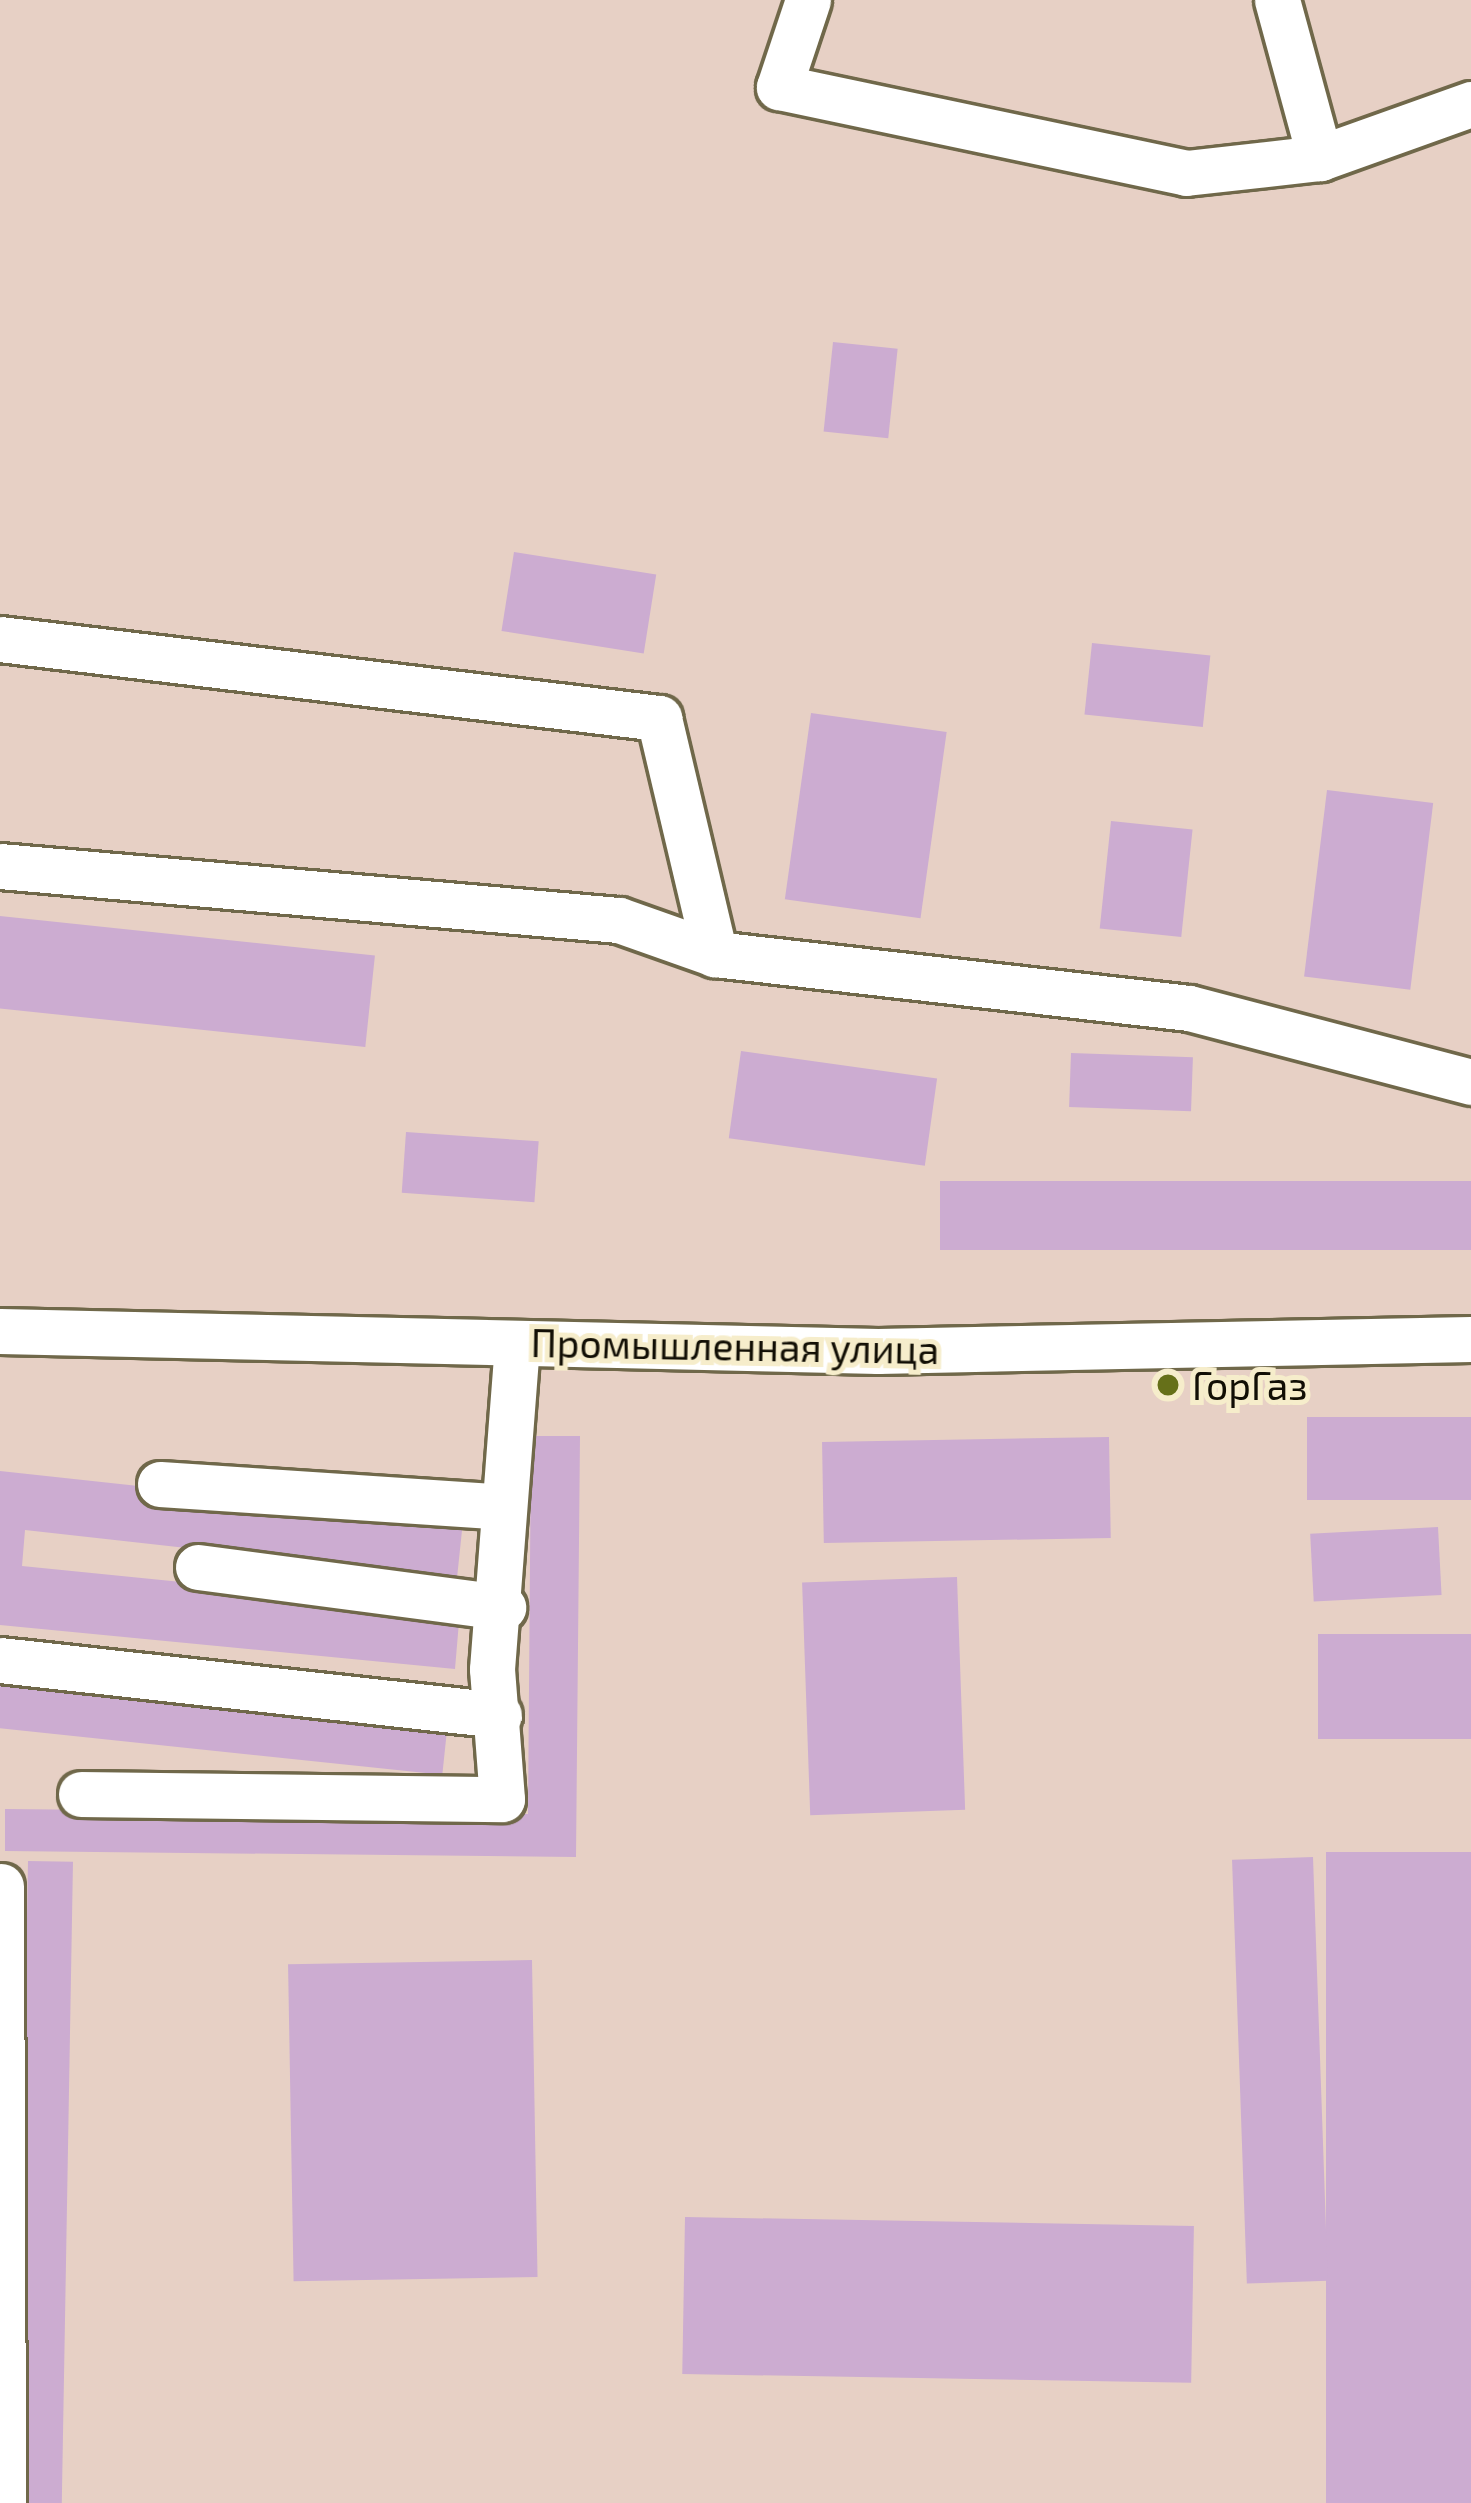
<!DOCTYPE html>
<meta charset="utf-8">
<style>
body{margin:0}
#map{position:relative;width:1471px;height:2503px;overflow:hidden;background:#e8dfbe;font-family:"Exo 2",sans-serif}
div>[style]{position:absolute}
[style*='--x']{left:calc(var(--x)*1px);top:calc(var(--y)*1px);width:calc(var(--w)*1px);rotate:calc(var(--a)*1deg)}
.industrial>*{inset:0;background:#e7d0c5;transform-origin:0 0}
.building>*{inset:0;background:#ccacd1;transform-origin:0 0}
.roads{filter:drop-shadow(3px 0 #70684a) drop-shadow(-3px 0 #70684a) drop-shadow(0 3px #70684a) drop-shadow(0 -3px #70684a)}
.minor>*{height:45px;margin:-22.5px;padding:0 22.5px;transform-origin:22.5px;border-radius:22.5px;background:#fff}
.dots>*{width:33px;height:33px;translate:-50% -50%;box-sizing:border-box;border:6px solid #f6edcb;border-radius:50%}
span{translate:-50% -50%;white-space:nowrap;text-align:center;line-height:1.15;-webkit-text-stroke:10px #f6edcb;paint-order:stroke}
.street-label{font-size:39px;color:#110e04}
.poi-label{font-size:39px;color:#110e04}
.left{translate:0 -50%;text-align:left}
</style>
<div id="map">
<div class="industrial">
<i style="left:0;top:0;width:1471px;height:2503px"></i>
</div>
<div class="building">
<i style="left:833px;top:342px;width:65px;height:90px;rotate:6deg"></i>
<i style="left:514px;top:552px;width:144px;height:80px;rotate:9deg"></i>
<i style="left:1092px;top:643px;width:119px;height:72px;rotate:6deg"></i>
<i style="left:811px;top:713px;width:137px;height:188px;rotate:8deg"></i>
<i style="left:1327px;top:790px;width:107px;height:188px;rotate:7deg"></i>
<i style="left:1111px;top:821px;width:82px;height:108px;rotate:6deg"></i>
<i style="left:0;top:916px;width:377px;height:92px;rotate:6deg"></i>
<i style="left:741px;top:1051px;width:198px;height:88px;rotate:8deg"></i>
<i style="left:1071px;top:1053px;width:122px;height:54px;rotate:2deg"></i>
<i style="left:406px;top:1132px;width:133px;height:61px;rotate:4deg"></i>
<i style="left:1471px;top:1181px;width:69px;height:531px;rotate:90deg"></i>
<i style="left:1307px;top:1417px;width:164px;height:83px"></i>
<i style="clip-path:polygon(531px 1436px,580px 1436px,576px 1857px,5px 1851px,5px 1809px,528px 1814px)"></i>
<i style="left:1109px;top:1437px;width:101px;height:287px;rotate:89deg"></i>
<i style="clip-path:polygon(0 1471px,463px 1521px,457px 1578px,25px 1530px,22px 1566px,460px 1610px,455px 1669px,0 1625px)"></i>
<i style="left:1438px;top:1527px;width:68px;height:128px;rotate:87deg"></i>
<i style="left:957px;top:1577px;width:233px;height:155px;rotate:88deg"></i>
<i style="left:1471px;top:1634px;width:105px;height:153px;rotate:90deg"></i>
<i style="left:0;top:1678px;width:450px;height:50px;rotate:6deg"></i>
<i style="left:1471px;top:1852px;width:651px;height:145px;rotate:90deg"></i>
<i style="left:1313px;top:1857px;width:424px;height:81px;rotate:88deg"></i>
<i style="left:28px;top:1861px;width:45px;height:642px;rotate:1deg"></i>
<i style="left:532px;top:1960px;width:317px;height:244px;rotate:89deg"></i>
<i style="left:685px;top:2217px;width:509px;height:157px;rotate:1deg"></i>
</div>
<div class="roads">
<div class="minor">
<i style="--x:808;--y:0;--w:92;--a:108.4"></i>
<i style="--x:779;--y:87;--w:416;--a:11.9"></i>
<i style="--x:1186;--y:173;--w:135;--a:-6.4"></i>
<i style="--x:1320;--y:158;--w:160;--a:-19.7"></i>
<i style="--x:1277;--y:0;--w:164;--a:74.8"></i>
<i style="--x:0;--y:639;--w:664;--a:6.84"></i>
<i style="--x:659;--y:718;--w:243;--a:76.7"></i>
<i style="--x:0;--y:866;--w:621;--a:4.99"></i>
<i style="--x:619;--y:920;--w:102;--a:19.5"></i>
<i style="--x:715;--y:954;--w:477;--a:6.5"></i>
<i style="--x:1189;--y:1008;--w:292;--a:14.7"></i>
<i style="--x:0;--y:1331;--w:878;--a:1.3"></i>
<i style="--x:878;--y:1351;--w:593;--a:-1.16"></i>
<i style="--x:160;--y:1484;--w:344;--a:3.8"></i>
<i style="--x:198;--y:1567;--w:308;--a:7.5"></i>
<i style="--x:0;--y:1660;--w:502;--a:6.29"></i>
<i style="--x:81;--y:1794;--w:421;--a:0.7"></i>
<i style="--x:502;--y:1799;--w:130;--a:-94.4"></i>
<i style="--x:492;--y:1669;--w:327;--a:-85.6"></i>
<i style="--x:1;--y:1886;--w:617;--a:89.81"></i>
</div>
</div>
<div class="dots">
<i style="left:1168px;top:1385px;background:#667019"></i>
</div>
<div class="street-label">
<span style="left:735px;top:1346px;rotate:1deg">Промышленная улица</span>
</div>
<div class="poi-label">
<span class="left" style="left:1192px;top:1385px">ГорГаз</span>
</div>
</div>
